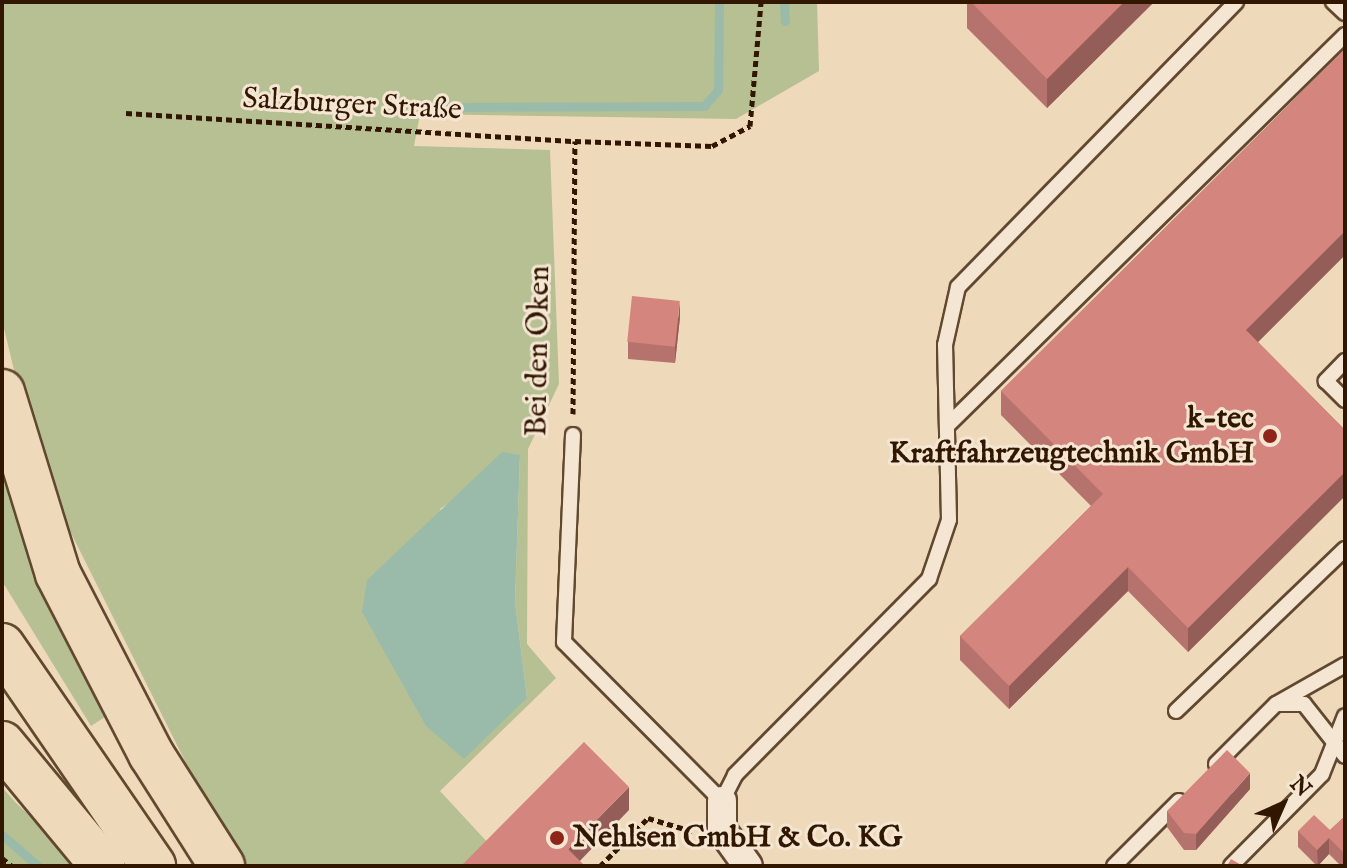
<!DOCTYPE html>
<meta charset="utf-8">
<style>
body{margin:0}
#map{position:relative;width:1347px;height:868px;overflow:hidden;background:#eed9bb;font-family:"IM FELL English",serif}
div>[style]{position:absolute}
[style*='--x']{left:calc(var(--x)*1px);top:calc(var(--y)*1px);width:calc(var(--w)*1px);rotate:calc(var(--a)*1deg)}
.green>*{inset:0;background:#b6c092}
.water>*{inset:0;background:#9bbbaa}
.stream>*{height:9px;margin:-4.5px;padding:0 4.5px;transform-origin:4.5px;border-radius:4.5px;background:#9bbbaa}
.path>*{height:5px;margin-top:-2.5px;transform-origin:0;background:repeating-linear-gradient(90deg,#321700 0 6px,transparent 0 10px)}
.roads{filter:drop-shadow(2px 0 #61482f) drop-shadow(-2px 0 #61482f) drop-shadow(0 2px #61482f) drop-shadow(0 -2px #61482f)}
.service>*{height:14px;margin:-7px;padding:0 7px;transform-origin:7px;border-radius:7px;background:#f4e6d3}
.minor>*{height:28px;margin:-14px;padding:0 14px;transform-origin:14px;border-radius:14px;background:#f4e6d3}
.trunk>*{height:44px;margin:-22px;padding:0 22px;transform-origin:22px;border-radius:22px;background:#eed9bb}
.motorway>*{height:44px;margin:-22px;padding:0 22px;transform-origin:22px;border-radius:22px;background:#eed9bb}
.wall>*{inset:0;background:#b6726c}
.shaded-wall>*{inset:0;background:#945d58}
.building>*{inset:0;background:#d4857d;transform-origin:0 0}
.dots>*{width:22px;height:22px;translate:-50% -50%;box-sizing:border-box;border:4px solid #f4e6d3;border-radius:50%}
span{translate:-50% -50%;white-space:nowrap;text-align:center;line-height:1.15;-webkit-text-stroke:6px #f4e6d3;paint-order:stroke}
.street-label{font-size:30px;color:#321700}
.poi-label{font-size:30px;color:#321700;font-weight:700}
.right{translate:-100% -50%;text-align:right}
.left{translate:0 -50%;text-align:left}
.frame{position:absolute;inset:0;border:4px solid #321700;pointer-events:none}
.north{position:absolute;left:1243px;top:764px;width:80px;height:80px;-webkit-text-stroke:6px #f4e6d3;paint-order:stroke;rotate:45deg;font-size:22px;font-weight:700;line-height:32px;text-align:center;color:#321700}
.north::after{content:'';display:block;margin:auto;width:28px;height:36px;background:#321700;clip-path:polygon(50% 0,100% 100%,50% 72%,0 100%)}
</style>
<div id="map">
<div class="green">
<i style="clip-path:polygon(evenodd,2px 2px,817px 2px,819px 71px,736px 119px,420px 114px,414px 146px,550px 150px,559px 384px,528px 449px,527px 644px,556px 678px,440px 791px,490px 845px,472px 866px,245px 866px,208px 807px,69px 529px,20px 395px,2px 320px,2px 2px,520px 455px,515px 602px,527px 698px,440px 509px,520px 455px)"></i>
<i style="clip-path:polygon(2px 479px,111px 713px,91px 726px,2px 581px)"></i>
<i style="clip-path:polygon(2px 787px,15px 802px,84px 866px,2px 866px)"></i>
</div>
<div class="water">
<i style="clip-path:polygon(502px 452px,520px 455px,515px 602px,527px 698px,464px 759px,426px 726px,362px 612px,367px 580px)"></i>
</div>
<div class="stream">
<i style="--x:784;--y:2;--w:19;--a:87"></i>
<i style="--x:448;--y:107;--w:256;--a:-0.2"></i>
<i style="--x:704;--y:106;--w:21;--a:-49"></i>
<i style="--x:718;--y:90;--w:88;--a:-89.3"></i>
<i style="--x:2;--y:835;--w:48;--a:40.7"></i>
</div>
<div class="path">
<i style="--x:126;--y:113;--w:450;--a:3.6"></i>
<i style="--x:573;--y:414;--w:273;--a:-89.6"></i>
<i style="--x:575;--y:141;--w:137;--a:2.1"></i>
<i style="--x:712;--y:146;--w:43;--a:-27.8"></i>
<i style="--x:750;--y:126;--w:124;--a:-84.9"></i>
<i style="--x:2;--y:858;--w:13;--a:39"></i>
<i style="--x:600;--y:866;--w:68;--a:-45"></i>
<i style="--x:648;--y:818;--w:49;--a:16.6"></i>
</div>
<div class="roads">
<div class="service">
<i style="--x:1333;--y:2;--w:16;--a:43"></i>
<i style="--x:1345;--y:361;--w:28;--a:134"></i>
<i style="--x:1326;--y:381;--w:27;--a:45"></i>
<i style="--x:947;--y:426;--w:558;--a:-44.49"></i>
<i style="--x:573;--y:435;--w:207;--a:92.5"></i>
<i style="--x:564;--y:642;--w:224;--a:45.2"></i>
<i style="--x:722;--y:801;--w:29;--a:-63"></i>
<i style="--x:735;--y:775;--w:276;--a:-45.3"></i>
<i style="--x:929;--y:579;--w:62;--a:-71.3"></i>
<i style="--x:949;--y:520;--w:175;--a:-91.3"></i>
<i style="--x:945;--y:345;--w:59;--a:-77.4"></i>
<i style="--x:958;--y:287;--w:398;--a:-45.7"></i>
<i style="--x:1279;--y:704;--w:25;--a:0"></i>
<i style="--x:1304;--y:704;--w:66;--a:51.7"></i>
<i style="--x:1176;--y:711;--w:234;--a:-43.8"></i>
<i style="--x:1216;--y:764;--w:85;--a:-45"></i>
<i style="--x:1276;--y:704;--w:79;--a:-29.5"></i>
<i style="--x:1114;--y:866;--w:92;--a:-45"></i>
<i style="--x:1231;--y:866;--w:129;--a:-45.3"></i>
<i style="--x:1322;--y:774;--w:62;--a:-68.4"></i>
</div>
<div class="minor">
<i style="--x:722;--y:801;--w:29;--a:90"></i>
<i style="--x:722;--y:830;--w:44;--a:54.2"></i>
</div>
<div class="trunk">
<i style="--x:2;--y:646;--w:267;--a:55.5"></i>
<i style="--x:2;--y:744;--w:158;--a:50.4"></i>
</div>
<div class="motorway">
<i style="--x:2;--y:392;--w:190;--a:72.9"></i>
<i style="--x:58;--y:574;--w:203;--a:62.7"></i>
<i style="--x:151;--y:754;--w:133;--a:57.6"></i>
</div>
</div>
<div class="wall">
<i style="clip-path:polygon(967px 2px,1154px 2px,1047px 108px,967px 28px)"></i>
<i style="clip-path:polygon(1345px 49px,1345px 255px,1258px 342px,1345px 430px,1345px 496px,1188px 652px,1128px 591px,1009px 709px,960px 660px,960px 636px,1091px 506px,1001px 415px,1001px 391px)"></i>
<i style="clip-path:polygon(680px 317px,675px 363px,628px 359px,628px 342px)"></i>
<i style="clip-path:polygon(1250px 789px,1196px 850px,1184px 850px,1167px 827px,1167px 811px)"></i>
<i style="clip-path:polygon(1345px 816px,1345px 866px,1341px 866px,1329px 854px,1317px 866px,1298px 847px,1298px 831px,1330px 830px)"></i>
</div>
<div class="shaded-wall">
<i style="clip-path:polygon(1124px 2px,1154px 2px,1047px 108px,1047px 79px)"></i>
<i style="clip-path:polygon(1345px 231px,1345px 255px,1246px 354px,1246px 330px)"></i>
<i style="clip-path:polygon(680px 301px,680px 317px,675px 363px,675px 347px)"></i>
<i style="clip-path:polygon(1345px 472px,1345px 496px,1188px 652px,1188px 628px)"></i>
<i style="clip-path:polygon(1128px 567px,1128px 591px,1009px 709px,1009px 686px)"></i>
<i style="clip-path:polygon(1250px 773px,1250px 789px,1196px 850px,1196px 834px)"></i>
<i style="clip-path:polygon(629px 787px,629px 810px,575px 866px,568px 849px)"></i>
<i style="clip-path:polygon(1329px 838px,1329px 854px,1318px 866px,1317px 850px)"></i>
</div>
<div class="building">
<i style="clip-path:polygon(971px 2px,1124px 2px,1047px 79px)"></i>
<i style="clip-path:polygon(1345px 49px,1345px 231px,1246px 330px,1345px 430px,1345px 472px,1188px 628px,1128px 567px,1009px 686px,960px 636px,1103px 494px,1001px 391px)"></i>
<i style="left:632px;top:296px;width:48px;height:46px;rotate:6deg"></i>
<i style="clip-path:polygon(584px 742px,629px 787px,568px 849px,585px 866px,465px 866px,463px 864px)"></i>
<i style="clip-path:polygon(1227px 750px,1250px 773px,1196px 834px,1184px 833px,1167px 811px)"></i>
<i style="clip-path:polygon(1314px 815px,1330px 830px,1345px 816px,1345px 854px,1329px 838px,1317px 850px,1298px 831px)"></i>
<i style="clip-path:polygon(1231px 859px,1243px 866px,1227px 866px)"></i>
</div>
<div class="dots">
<i style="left:1270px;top:436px;background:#8f2418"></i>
<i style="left:557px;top:838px;background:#8f2418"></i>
</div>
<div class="street-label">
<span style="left:352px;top:105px;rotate:3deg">Salzburger Straße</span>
<span style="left:539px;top:351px;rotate:-89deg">Bei den Oken</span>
</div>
<div class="poi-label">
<span class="right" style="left:1254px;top:436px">k-tec<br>Kraftfahrzeugtechnik GmbH</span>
<span class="left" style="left:573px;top:838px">Nehlsen GmbH &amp; Co. KG</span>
</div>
<div class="frame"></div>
<div class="north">N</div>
</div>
